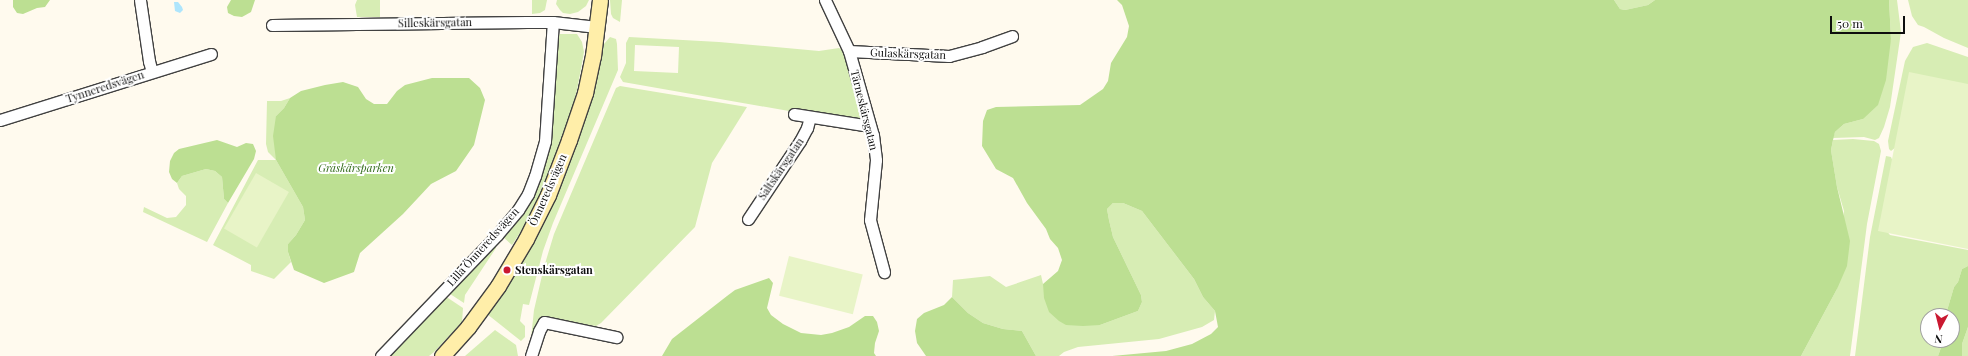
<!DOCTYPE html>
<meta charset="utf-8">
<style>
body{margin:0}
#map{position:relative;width:1968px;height:356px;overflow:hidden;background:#fffaee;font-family:"Playfair Display",serif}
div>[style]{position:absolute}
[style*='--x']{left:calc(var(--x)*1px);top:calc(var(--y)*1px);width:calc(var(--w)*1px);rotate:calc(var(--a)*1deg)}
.green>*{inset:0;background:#d7edb4}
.forest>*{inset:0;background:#bcdf92}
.pitch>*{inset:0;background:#e8f4c7;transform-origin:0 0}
.water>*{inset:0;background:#aee5fc}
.roads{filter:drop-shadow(1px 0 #414141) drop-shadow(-1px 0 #414141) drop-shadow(0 1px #414141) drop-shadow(0 -1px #414141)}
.street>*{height:11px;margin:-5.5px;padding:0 5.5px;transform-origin:5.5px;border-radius:5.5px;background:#fff}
.secondary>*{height:15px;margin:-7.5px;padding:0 7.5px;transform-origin:7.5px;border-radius:7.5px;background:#ffeea9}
.dots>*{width:11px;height:11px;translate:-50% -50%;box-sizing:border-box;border:2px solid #fff;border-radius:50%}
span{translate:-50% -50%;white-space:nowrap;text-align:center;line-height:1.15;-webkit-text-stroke:4px #fff;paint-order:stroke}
.street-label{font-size:11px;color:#0e0e0e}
.park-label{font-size:11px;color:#316b18;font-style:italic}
.poi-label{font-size:11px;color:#0e0e0e;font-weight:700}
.left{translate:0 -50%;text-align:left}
.north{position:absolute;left:1920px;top:308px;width:40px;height:40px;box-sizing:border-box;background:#fff;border:1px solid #9f9f9f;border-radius:50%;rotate:187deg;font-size:11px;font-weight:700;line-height:16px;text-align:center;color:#0e0e0e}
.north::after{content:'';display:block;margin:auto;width:14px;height:18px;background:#ca1931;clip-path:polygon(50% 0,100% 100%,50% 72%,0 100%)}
.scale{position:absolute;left:1830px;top:16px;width:75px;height:18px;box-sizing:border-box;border:2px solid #0e0e0e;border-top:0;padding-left:5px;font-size:12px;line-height:14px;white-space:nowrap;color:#0e0e0e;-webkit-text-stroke:3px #fff;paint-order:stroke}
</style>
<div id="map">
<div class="green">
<i style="clip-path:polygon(357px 0,380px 0,380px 17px,357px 17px,355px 5px)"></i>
<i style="clip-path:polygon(532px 0,547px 0,545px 10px,540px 13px,532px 14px)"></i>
<i style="clip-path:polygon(557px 0,589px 0,586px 6px,578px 12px,570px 14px,563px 13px,560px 10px,556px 4px)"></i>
<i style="clip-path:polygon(610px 0,622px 0,620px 22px,613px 18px,611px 14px)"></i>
<i style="clip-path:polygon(1614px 0,1655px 0,1648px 5px,1625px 10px,1620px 9px)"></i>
<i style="clip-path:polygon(1889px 0,1897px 0,1901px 32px,1890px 107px,1884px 127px,1879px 138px,1875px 140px,1864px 137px,1833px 138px,1835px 132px,1844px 124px,1863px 119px,1891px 39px)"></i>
<i style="clip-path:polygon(1908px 0,1968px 0,1968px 48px,1944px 38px,1924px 27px,1918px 25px,1912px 16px)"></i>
<i style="clip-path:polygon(560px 34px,577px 34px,582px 42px,584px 52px,577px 90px,566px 131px,546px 184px,531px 216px,512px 245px,502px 236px,528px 203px,539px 181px,547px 157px,552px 133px,554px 106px,555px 42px)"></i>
<i style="clip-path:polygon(610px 37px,616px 39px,617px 44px,618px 70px,553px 223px,543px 251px,529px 305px,523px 304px,520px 321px,525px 326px,525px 337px,521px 341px,487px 314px,519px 265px,557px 194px,594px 93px,604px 44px)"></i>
<i style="clip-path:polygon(evenodd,629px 37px,719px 42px,819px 51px,839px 48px,845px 52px,864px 117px,859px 120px,799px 110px,789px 111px,623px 82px,620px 77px,626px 63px,626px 43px,629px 37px,635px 45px,679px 47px,678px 73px,634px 71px,635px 45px)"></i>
<i style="clip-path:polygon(1927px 43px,1968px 57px,1968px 89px,1891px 151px,1889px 149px,1888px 141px,1905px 61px,1913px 47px)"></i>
<i style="clip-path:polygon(620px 86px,747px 107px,712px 163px,695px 227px,601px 323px,596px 326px,582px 324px,544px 316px,540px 320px,533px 338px,531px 338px,534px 310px,544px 267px,554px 234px,616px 88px)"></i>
<i style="clip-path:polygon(290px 98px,284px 108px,276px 116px,276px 160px,303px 207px,305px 220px,296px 235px,288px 244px,288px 252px,291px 262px,274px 279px,251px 271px,251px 265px,213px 245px,258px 160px,276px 160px,268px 152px,266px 144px,267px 101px,281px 101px)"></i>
<i style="clip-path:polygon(1853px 139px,1874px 141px,1879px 144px,1881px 151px,1867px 224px,1850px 356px,1801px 356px,1837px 289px,1844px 211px,1837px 187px,1831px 150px,1833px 140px)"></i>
<i style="clip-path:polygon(1886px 156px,1891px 157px,1893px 162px,1885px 229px,1890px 235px,1968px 250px,1968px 266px,1962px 269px,1958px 282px,1954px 287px,1946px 314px,1941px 316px,1928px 316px,1928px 340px,1939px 340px,1942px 345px,1938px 356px,1855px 356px,1870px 237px)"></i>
<i style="clip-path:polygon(206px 169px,215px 171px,222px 177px,224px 199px,228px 203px,207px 242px,143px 212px,144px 207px,167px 218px,176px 217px,186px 205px,186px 196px,179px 189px,177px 183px,182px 176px)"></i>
<i style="clip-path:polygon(1113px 203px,1123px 203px,1142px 211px,1194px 279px,1203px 297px,1215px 311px,1214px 320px,1202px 327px,1159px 339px,1078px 347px,1064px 352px,1059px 356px,1036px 356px,1022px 331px,1003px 329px,983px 323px,968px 313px,952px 297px,953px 280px,990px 276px,1006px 287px,1041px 275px,1043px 284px,1100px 325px,1138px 311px,1142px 302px,1141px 295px,1113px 237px,1109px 220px,1107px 209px)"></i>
<i style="clip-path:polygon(495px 243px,496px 248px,465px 295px,464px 303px,447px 292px)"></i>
<i style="clip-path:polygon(445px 296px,463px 308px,462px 322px,434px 352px,429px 356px,387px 356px)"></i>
<i style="clip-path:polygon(1968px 327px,1968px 356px,1962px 356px,1962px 344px)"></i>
<i style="clip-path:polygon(495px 330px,516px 345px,518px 356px,465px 356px)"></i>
</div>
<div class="forest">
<i style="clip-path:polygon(13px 0,50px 0,45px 7px,37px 8px,23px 14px,17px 13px,13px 7px)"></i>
<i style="clip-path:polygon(231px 0,255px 0,251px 12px,242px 17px,234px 16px,228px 13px,227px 7px)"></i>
<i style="clip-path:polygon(1117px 0,1614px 0,1620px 9px,1625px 10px,1648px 5px,1655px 0,1889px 0,1891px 39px,1886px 80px,1878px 105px,1863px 119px,1844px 124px,1835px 132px,1833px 140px,1831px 150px,1837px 187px,1850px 241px,1847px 266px,1837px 289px,1801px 356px,1112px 356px,1166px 351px,1192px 344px,1211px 334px,1218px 327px,1215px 311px,1203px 297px,1194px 279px,1142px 211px,1123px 203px,1113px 203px,1107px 209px,1109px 220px,1113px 237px,1141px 295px,1142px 302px,1138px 311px,1100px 325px,1083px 326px,1066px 325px,1059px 321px,1049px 312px,1044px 298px,1043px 284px,1058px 271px,1062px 260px,1058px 248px,1050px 239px,1046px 229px,1027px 203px,1013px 178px,996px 169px,982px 146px,983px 121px,987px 110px,996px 107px,1080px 105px,1103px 89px,1108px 81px,1111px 63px,1127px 37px,1129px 26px,1122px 5px)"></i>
<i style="clip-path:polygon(432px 78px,469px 78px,480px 88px,485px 100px,474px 145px,456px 171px,431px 184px,403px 214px,360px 253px,354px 272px,324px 283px,294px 270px,288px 252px,288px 244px,296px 235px,305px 220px,303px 207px,276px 160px,273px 136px,276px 116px,284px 108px,290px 98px,301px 91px,325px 85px,343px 82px,358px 87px,366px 99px,374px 104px,387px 104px,397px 91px,405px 85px)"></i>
<i style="clip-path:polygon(217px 140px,237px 147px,246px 143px,253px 144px,256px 151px,254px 159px,228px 203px,224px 199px,222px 177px,215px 171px,206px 169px,182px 176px,177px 183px,172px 179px,169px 172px,170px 161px,174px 153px,179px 149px)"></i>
<i style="clip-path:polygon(1968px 266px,1968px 327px,1962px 344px,1962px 356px,1938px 356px,1942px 345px,1939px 340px,1952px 340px,1952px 316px,1941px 316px,1946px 314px,1954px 287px,1958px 282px,1962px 269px)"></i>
<i style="clip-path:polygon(769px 278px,773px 283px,767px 308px,771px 315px,783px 324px,801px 333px,821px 335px,832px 333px,849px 327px,865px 316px,873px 316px,877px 322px,879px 331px,875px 343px,874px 353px,876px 356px,662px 356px,672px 339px,727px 296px,735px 290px)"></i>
<i style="clip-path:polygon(952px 297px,968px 313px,983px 323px,1003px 329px,1022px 331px,1036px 356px,926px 356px,917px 343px,915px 331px,917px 319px,924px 313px,944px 305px)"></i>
</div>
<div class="pitch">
<i style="clip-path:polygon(1909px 72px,1968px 84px,1968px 249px,1878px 231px)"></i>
<i style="left:256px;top:173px;width:38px;height:64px;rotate:30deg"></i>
<i style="left:789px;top:256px;width:76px;height:41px;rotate:14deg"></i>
</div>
<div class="water">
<i style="clip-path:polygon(174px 2px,178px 2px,182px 7px,183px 10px,180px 13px,175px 11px)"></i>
</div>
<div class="roads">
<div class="street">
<i style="--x:140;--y:0;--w:62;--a:81.6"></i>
<i style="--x:149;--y:61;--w:11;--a:75"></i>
<i style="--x:825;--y:0;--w:56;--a:64.8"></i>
<i style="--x:849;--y:51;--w:87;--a:74.1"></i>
<i style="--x:873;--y:135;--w:25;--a:83"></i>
<i style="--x:876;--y:160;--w:60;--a:95.7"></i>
<i style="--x:870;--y:220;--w:54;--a:74.9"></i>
<i style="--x:272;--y:25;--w:255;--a:-0.7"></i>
<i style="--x:527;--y:22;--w:26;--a:0"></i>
<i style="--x:553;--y:22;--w:44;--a:6.5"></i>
<i style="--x:849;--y:51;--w:100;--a:2.9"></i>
<i style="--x:949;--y:56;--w:34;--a:-15"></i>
<i style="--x:982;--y:47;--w:32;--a:-20"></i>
<i style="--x:794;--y:114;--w:77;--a:9"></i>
<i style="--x:0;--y:120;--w:221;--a:-17.4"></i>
<i style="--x:748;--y:219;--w:94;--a:-56.3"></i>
<i style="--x:800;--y:141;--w:15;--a:-62"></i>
<i style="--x:807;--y:128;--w:11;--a:-75"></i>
<i style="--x:381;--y:356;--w:168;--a:-46.2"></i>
<i style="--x:497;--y:235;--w:33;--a:-50"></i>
<i style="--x:518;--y:210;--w:19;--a:-58"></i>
<i style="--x:528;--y:194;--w:19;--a:-69"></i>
<i style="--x:535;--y:176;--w:36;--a:-74"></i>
<i style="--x:545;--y:141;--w:119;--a:-86.2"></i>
<i style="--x:531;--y:356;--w:26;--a:-72"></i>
<i style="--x:539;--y:331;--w:10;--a:-61"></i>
<i style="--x:544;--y:322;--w:74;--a:11.8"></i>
</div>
<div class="secondary">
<i style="--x:442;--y:356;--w:39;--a:-48"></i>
<i style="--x:468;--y:327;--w:51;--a:-53.8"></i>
<i style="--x:498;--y:286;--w:55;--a:-59.2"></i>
<i style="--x:526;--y:239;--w:49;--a:-63.4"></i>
<i style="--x:548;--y:195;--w:59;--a:-69.1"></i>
<i style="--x:569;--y:140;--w:50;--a:-71.2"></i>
<i style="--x:585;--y:93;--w:38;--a:-78"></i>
<i style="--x:593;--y:56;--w:56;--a:-82.9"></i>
</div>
</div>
<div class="dots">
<i style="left:507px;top:270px;background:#ca1931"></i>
</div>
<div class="street-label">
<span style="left:435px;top:23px;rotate:-1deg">Silleskärsgatan</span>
<span style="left:908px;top:54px;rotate:2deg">Gulaskärsgatan</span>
<span style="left:105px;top:87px;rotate:-18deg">Tynneredsvägen</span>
<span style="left:864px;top:110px;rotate:76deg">Tärneskärsgatan</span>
<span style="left:781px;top:169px;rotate:-56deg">Saltskärsgatan</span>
<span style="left:548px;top:190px;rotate:-66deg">Önneredsvägen</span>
<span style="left:483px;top:247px;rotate:-48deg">Lilla Önneredsvägen</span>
</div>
<div class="park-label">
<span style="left:356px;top:168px">Gråskärsparken</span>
</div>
<div class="poi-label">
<span class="left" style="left:515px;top:270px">Stenskärsgatan</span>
</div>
<div class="north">N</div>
<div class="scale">50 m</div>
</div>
